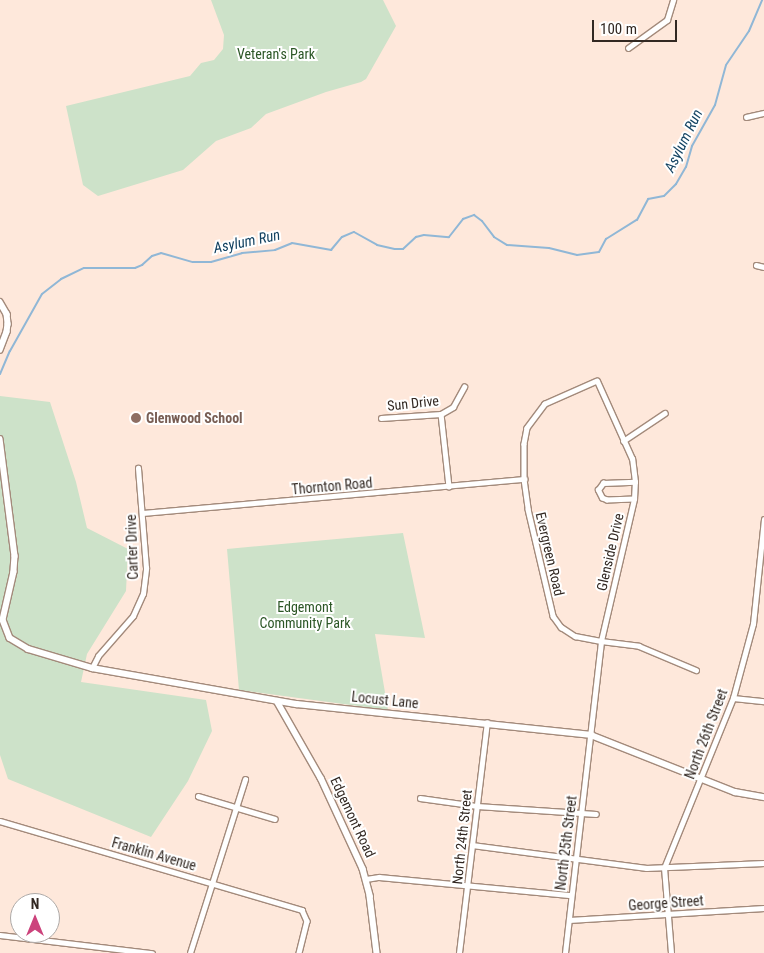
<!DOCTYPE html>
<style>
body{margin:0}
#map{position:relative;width:764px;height:953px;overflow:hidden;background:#fee8db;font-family:"Roboto Condensed",sans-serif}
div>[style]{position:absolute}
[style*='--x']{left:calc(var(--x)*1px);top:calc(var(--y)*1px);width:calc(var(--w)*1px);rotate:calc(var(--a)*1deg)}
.green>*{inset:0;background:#cde2c9}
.stream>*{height:2px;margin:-1px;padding:0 1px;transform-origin:1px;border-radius:1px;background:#90b7d6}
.roads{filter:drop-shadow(1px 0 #a38a7b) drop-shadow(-1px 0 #a38a7b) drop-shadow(0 1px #a38a7b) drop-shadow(0 -1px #a38a7b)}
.minor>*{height:4.5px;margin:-2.25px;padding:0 2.25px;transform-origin:2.25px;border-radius:2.25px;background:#fff}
.tertiary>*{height:5.5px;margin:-2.75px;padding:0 2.75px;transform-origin:2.75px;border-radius:2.75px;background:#fff}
.dots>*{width:14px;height:14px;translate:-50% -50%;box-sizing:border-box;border:2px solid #fff;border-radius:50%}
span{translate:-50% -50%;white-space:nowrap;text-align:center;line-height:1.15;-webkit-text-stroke:4px #fff;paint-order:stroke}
.park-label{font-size:14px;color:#2b5625}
.street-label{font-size:14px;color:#322822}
.education-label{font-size:14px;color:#785e54;font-weight:700}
.left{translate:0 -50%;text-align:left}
.water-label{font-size:15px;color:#144362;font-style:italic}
.north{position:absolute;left:10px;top:893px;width:50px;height:50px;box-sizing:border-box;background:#fff;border:1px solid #ada9a7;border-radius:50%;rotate:0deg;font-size:14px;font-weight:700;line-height:20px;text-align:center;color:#322822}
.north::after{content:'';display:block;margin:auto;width:18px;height:22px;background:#cc437c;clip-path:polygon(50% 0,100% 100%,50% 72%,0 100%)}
.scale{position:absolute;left:592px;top:20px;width:85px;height:22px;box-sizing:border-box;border:2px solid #322822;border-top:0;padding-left:6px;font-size:15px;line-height:18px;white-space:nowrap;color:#322822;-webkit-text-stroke:4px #fff;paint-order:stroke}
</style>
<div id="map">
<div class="green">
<i style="clip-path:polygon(211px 0,383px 0,396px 26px,366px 79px,361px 82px,326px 92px,266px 114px,251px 128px,216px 141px,183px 170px,98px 196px,83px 185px,66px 106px,190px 76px,201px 63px,214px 60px,223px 49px,224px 35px)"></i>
<i style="clip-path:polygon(0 396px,50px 402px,76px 482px,87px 528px,128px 549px,126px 591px,87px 654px,81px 682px,206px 700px,212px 731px,188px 781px,151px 837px,8px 779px,0 755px)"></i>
<i style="clip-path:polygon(403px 533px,425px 638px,375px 634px,388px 710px,239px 690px,227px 549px)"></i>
</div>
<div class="stream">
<i style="--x:0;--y:374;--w:25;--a:-67"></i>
<i style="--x:10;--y:351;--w:65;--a:-60.7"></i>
<i style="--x:42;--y:294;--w:24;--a:-38"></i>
<i style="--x:61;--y:279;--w:25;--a:-26"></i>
<i style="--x:84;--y:268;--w:51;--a:0"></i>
<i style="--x:135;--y:268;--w:8;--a:-23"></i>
<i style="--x:142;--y:265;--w:13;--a:-42"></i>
<i style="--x:152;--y:256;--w:9;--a:-18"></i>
<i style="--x:161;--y:253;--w:33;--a:16"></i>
<i style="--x:193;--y:262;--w:18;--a:0"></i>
<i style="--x:211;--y:262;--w:32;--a:-16"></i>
<i style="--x:242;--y:253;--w:33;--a:-5"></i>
<i style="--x:275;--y:250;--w:18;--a:-22"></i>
<i style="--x:292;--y:243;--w:40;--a:10"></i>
<i style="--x:331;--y:250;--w:17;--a:-50"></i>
<i style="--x:342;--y:237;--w:13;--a:-23"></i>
<i style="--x:354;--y:232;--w:26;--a:29"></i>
<i style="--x:377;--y:245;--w:18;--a:13"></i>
<i style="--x:395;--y:249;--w:8;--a:0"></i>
<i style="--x:403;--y:249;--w:18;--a:-43"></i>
<i style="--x:416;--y:237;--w:8;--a:-14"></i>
<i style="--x:424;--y:235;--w:25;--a:5"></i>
<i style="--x:449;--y:237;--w:23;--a:-52"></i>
<i style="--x:463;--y:219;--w:12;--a:-20"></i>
<i style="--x:474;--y:215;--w:10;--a:37"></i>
<i style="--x:482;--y:221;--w:20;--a:53"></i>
<i style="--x:494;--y:237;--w:15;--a:32"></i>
<i style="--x:507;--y:245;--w:42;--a:4.1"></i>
<i style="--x:549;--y:248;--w:29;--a:14"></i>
<i style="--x:577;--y:255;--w:22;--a:-8"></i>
<i style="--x:599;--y:252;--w:15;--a:-62"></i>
<i style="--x:606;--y:239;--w:36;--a:-32"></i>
<i style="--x:637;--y:220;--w:24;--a:-62"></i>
<i style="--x:648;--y:199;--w:16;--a:-11"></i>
<i style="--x:664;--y:196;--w:17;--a:-45"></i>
<i style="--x:676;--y:184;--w:20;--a:-60"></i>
<i style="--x:686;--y:167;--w:22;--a:-74"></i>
<i style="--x:692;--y:146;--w:47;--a:-60.7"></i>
<i style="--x:715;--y:105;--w:41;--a:-74.6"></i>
<i style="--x:726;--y:65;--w:41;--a:-55.9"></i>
<i style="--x:749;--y:31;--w:34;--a:-67"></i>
</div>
<div class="roads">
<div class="minor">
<i style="--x:628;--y:48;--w:48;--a:-35.7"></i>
<i style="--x:667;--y:20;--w:21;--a:-73"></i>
<i style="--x:746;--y:117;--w:18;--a:-13"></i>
<i style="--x:756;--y:265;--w:8;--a:14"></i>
<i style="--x:441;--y:414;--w:73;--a:83.7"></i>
<i style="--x:381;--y:418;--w:60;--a:-3.8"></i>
<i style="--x:441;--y:414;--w:14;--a:-30"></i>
<i style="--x:453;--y:407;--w:23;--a:-61"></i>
<i style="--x:623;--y:441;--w:50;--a:-33.7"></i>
<i style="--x:634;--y:499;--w:27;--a:178"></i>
<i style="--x:607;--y:500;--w:5;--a:-158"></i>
<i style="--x:602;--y:498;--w:9;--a:-117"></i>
<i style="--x:598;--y:490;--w:9;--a:-54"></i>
<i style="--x:603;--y:483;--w:32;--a:-2"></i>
<i style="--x:142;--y:513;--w:384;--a:-5.1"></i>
<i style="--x:92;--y:668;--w:13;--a:-63"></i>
<i style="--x:98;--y:656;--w:53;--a:-48.8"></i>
<i style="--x:133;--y:616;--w:24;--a:-66"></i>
<i style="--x:143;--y:594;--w:26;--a:-83"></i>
<i style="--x:146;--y:568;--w:100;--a:-94.6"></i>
<i style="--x:733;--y:698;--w:31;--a:6"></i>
<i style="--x:198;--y:796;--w:80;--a:16.6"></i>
<i style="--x:420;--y:798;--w:58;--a:8"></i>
<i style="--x:477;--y:806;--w:119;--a:3.8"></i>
<i style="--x:0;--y:821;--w:315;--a:16.4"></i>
<i style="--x:302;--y:910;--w:12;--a:66"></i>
<i style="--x:307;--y:921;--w:33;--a:104"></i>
<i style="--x:472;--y:845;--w:176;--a:7.5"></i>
<i style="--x:646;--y:868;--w:118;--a:-2.4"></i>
<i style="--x:366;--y:879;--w:13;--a:-9"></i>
<i style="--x:379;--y:877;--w:193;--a:5.4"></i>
<i style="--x:569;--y:920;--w:195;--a:-3.5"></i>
<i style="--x:0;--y:935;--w:153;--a:6.8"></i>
<i style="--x:190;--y:953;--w:182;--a:-72.4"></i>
<i style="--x:459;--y:953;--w:232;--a:-83.1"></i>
<i style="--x:565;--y:953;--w:314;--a:-83.4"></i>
<i style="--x:601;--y:641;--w:146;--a:-76.9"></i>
<i style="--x:634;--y:499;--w:17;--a:-87"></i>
<i style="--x:635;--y:482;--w:23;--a:-97"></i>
<i style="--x:632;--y:459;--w:85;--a:-114.2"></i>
<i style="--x:597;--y:381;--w:57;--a:156.1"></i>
<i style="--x:545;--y:404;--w:30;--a:127"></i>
<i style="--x:527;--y:428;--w:16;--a:101"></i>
<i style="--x:524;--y:444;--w:35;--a:90"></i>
<i style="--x:524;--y:479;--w:30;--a:82"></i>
<i style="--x:528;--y:509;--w:110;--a:76.8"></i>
<i style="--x:553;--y:616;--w:14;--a:54"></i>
<i style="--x:561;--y:627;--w:17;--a:33"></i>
<i style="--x:575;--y:636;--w:26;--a:11"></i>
<i style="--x:601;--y:641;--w:38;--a:7"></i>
<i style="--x:639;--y:646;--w:62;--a:22.8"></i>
<i style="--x:671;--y:953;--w:85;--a:-94.7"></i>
<i style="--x:664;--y:868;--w:183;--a:-67.9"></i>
<i style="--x:733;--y:698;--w:77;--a:-74.9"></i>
<i style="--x:753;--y:624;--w:105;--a:-84"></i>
</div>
<div class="tertiary">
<i style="--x:0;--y:302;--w:14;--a:60"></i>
<i style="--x:7;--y:314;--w:10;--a:84"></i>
<i style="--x:8;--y:324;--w:8;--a:97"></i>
<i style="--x:7;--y:332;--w:19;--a:111"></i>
<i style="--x:0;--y:439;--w:118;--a:82.7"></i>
<i style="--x:15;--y:556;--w:16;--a:94"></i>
<i style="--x:14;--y:572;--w:49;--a:102.9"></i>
<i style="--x:3;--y:620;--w:19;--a:69"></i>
<i style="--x:10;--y:638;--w:21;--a:31"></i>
<i style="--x:28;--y:649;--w:67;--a:16.5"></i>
<i style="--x:92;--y:668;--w:208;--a:10"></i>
<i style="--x:297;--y:704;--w:296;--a:6"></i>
<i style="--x:591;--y:735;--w:155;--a:21.6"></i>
<i style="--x:735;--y:792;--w:29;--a:10"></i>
<i style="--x:277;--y:701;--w:89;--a:60.3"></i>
<i style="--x:321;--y:778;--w:100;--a:65.2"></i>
<i style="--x:363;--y:869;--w:28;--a:75"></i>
<i style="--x:370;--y:896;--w:57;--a:83"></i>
</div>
</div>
<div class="dots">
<i style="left:136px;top:418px;background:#8d6e63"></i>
</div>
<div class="park-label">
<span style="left:276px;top:54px">Veteran's Park</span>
<span style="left:305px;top:615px">Edgemont<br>Community Park</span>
</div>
<div class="street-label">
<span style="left:413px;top:403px;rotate:-6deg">Sun Drive</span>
<span style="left:332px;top:486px;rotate:-5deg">Thornton Road</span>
<span style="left:132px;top:547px;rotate:-92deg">Carter Drive</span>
<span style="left:610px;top:552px;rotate:-77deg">Glenside Drive</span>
<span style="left:550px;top:554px;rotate:77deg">Evergreen Road</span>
<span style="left:385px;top:700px;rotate:6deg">Locust Lane</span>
<span style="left:706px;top:734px;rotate:-69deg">North 26th Street</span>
<span style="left:353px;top:817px;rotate:65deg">Edgemont Road</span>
<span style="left:462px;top:837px;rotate:-84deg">North 24th Street</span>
<span style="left:566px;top:843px;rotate:-83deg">North 25th Street</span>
<span style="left:154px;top:854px;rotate:16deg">Franklin Avenue</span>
<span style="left:666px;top:903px;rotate:-4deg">George Street</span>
</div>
<div class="education-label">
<span class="left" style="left:146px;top:418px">Glenwood School</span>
</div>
<div class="water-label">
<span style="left:684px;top:141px;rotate:-64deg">Asylum Run</span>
<span style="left:247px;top:242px;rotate:-12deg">Asylum Run</span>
</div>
<div class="north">N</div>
<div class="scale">100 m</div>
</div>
